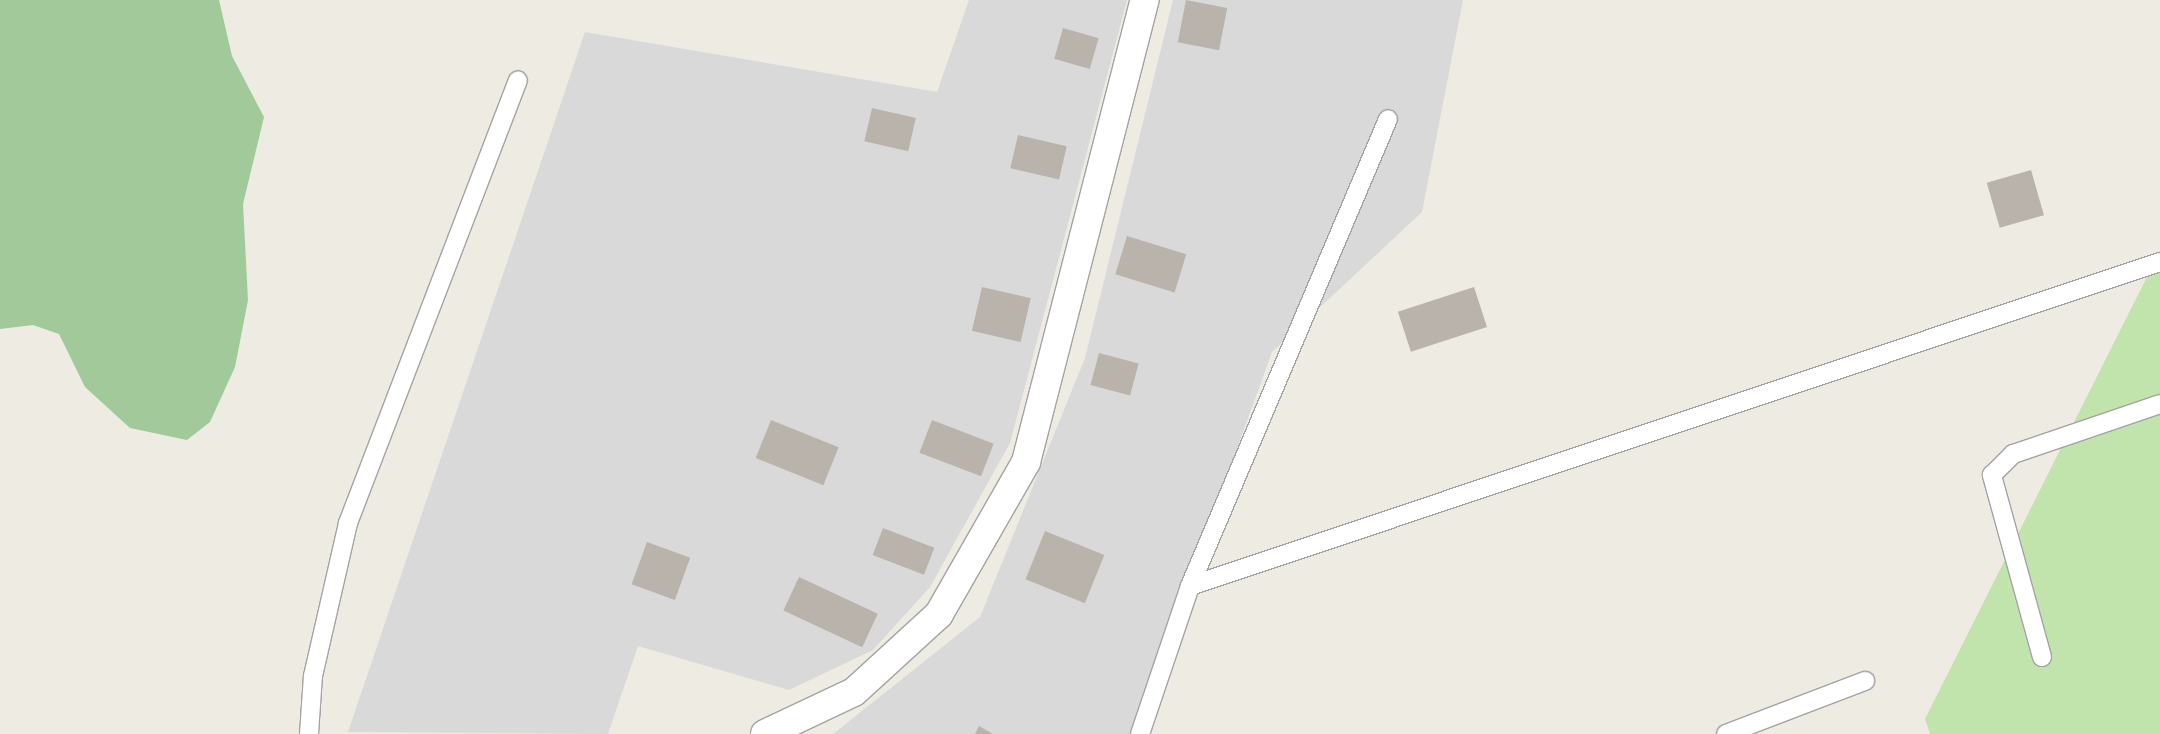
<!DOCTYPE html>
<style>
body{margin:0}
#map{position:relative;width:2160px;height:734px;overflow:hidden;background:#edebe2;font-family:"Roboto Condensed",sans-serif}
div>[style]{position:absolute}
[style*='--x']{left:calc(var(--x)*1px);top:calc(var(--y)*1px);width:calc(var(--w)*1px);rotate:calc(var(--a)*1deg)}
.residential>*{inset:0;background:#dad9d9}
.grass>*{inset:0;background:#c0e4ab}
.forest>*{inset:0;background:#a2c99a}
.building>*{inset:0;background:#b9b3ac;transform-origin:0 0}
.roads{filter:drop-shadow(1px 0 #a3a3a3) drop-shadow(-1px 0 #a3a3a3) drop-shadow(0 1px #a3a3a3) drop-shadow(0 -1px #a3a3a3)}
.lane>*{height:18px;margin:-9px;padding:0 9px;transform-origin:9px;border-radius:9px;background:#fff}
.street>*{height:28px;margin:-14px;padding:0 14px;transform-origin:14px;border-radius:14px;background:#fff}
span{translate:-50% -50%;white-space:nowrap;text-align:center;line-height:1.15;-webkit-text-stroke:5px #fff;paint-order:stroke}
</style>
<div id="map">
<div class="residential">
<i style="clip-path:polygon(969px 0,1127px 0,1010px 443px,930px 587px,873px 650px,789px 690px,638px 646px,608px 734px,348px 732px,585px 32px,937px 92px)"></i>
<i style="clip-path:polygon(1173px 0,1463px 0,1422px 212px,1272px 352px,1134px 734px,833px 734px,980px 617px,1085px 358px)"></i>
</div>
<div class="grass">
<i style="clip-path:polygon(2160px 251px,2160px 734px,1930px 734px,1925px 719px)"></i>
</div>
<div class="forest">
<i style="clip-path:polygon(0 0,219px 0,232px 56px,264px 117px,243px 204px,248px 300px,235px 367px,210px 422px,187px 440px,130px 428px,85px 387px,59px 334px,33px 325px,0 329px)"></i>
</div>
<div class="building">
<i style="left:1186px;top:0;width:42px;height:43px;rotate:11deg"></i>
<i style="left:1063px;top:28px;width:37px;height:32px;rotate:16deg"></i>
<i style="left:872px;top:108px;width:45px;height:34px;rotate:13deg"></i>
<i style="left:1018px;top:135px;width:50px;height:34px;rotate:13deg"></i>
<i style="left:2031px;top:170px;width:47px;height:46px;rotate:74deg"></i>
<i style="left:1127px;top:236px;width:62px;height:40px;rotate:17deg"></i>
<i style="left:982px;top:287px;width:50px;height:45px;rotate:13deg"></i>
<i style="left:1474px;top:287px;width:42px;height:80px;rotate:72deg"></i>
<i style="left:1099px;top:353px;width:41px;height:33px;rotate:15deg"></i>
<i style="left:771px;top:420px;width:73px;height:41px;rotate:22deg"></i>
<i style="left:932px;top:420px;width:66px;height:35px;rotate:21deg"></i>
<i style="left:883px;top:528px;width:55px;height:29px;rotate:21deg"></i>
<i style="left:1045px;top:531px;width:64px;height:52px;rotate:22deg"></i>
<i style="left:647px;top:542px;width:46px;height:45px;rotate:20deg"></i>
<i style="left:799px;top:577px;width:87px;height:37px;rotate:25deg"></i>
<i style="clip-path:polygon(979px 726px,993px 734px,975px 734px)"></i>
</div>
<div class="roads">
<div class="lane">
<i style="--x:1190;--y:586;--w:1023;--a:-18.47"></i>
<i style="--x:2042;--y:657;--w:189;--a:-105.4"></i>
<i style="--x:1992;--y:475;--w:30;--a:-45"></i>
<i style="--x:2013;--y:454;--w:155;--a:-18.8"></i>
<i style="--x:309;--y:734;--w:58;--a:-86.1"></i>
<i style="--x:313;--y:676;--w:157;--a:-77.1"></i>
<i style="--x:348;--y:523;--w:474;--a:-69"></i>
<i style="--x:1140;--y:734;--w:156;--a:-71.3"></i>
<i style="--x:1190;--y:586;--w:507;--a:-67.02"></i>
<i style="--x:1726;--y:734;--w:149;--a:-20.9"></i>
</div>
<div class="street">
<i style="--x:765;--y:734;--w:98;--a:-25.3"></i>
<i style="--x:854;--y:692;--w:115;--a:-42.5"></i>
<i style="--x:939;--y:614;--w:175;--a:-60.2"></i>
<i style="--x:1026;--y:462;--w:477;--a:-75.6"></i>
</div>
</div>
</div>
